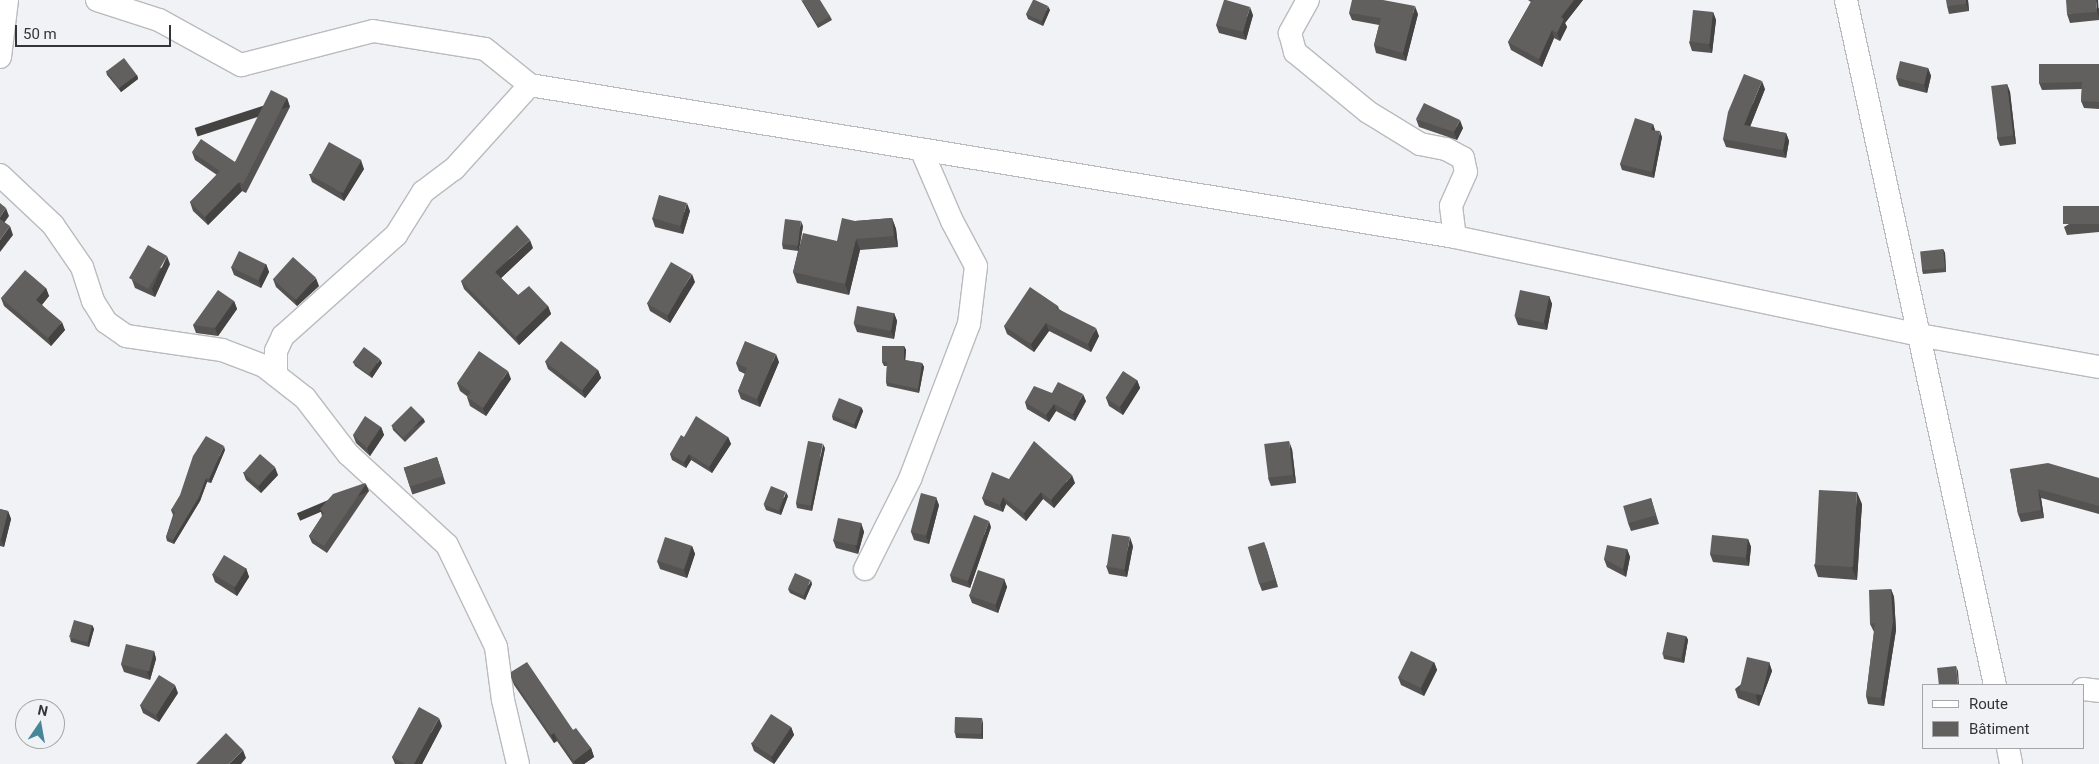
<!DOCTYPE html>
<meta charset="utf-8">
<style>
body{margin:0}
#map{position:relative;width:2099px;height:764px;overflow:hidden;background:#f1f2f5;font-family:Roboto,sans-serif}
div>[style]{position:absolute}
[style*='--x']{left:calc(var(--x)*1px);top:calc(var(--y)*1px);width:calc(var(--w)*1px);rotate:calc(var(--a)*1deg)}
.roads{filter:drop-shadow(1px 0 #babbbe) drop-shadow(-1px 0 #babbbe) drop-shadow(0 1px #babbbe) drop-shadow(0 -1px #babbbe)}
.minor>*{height:22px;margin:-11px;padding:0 11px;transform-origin:11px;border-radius:11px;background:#fff}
.wall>*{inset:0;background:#545351;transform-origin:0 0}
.shaded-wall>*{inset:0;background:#454342;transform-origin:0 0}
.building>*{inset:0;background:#62605e;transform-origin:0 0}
span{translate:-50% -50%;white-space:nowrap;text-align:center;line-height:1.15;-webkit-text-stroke:5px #f1f2f5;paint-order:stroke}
.legend{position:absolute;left:1922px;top:684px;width:162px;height:65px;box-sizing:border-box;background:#f1f2f5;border:1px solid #a5a6a8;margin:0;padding:6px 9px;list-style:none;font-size:15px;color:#333435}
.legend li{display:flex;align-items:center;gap:10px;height:25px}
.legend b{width:25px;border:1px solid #a5a6a8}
.north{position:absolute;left:15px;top:699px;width:50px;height:50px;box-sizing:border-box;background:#f1f2f5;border:1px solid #a5a6a8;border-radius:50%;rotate:12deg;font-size:14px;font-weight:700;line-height:20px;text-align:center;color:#333435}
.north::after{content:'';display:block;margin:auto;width:18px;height:22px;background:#458798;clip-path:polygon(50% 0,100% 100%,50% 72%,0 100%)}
.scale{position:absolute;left:15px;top:25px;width:156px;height:22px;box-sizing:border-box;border:2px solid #333435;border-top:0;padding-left:6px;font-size:15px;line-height:18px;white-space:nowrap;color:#333435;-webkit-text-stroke:4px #f1f2f5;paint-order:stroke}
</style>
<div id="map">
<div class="roads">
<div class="minor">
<i style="--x:97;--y:0;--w:65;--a:17.9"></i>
<i style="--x:159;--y:20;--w:94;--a:28.8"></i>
<i style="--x:241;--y:65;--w:136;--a:-14.4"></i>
<i style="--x:373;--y:31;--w:113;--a:9.1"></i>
<i style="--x:485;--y:49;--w:58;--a:38.7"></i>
<i style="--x:530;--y:85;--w:937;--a:9.33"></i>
<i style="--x:1455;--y:237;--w:474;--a:11.9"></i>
<i style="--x:1919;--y:335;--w:183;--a:10.1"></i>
<i style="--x:1308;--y:0;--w:38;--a:119"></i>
<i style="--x:1290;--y:33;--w:20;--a:75"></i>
<i style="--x:1295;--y:52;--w:94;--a:39.4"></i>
<i style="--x:1368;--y:112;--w:61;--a:31.6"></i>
<i style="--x:1420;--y:144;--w:26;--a:11"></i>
<i style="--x:1446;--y:149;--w:19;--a:28"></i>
<i style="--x:1463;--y:158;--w:14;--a:78"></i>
<i style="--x:1466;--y:172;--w:37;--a:114"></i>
<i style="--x:1451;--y:206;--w:31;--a:83"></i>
<i style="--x:1846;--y:0;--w:701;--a:77.73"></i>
<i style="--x:0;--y:57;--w:57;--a:-83"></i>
<i style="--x:0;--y:175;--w:73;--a:43.3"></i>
<i style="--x:53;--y:225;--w:51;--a:55.4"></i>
<i style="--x:82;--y:267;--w:36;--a:72"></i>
<i style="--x:93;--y:301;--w:25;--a:58"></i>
<i style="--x:106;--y:322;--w:24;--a:35"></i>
<i style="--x:126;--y:336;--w:97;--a:8.3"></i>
<i style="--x:222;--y:350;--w:45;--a:20.9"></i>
<i style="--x:264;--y:366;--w:52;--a:38"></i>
<i style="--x:305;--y:398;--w:71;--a:52.5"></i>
<i style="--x:348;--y:454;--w:134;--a:42.6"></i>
<i style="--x:447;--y:545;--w:113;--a:64.3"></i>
<i style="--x:496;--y:647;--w:53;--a:82.5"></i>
<i style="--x:503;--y:700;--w:66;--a:76.8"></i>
<i style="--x:276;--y:375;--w:24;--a:-90"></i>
<i style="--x:276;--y:351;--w:17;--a:-65"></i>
<i style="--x:283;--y:336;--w:152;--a:-41.8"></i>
<i style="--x:396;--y:235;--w:51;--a:-57.9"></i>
<i style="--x:423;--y:192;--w:39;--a:-37"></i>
<i style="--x:454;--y:169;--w:113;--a:-47.9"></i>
<i style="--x:865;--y:569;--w:101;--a:-63.4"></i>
<i style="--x:910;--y:479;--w:166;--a:-69.2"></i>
<i style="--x:969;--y:324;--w:58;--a:-83.1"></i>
<i style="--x:976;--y:266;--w:51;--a:-118.1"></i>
<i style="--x:952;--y:221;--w:78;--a:-113.3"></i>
<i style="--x:2083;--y:689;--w:16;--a:7"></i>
<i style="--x:2008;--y:748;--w:16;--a:79"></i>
</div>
</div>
<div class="wall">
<i style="clip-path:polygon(801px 0,830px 16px,832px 20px,818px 28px,803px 3px)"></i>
<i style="clip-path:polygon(1528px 0,1583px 0,1565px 23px,1567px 27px,1560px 41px,1554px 38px,1542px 67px,1511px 50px,1508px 42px,1531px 2px)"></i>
<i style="clip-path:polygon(1968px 0,1969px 11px,1949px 14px,1947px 6px)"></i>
<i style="clip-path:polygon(2099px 8px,2099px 20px,2070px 23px,2067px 14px)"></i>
<i style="clip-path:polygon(1050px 10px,1043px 26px,1028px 19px,1026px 14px)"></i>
<i style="clip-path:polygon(1713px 12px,1716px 20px,1712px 53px,1692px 51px,1689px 42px)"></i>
<i style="clip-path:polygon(1349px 13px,1418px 14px,1406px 61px,1376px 53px,1374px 45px,1379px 25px,1352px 20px)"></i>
<i style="clip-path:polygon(1253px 15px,1246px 40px,1219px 33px,1216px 25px)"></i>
<i style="clip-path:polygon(2099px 64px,2099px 109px,2084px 108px,2081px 101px,2082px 89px,2042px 90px,2039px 83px)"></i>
<i style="clip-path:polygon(1928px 68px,1931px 76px,1927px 93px,1899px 86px,1896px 78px)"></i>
<i style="clip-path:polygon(106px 71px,137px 75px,138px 79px,121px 92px,107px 75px)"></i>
<i style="clip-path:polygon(2007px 84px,2010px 92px,2016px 144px,2000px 146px,1997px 138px)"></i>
<i style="clip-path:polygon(1765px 89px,1750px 127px,1786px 133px,1789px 141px,1786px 158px,1726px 147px,1723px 139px)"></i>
<i style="clip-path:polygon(287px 98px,290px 107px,246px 193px,242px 191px,208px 225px,193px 211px,190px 202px,217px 175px,195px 160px,192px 152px,235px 162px)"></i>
<i style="clip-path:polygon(1416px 119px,1463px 128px,1457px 140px,1419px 127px)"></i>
<i style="clip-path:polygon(1653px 124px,1655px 131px,1662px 137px,1654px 178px,1622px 170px,1620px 164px)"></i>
<i style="clip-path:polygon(364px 169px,344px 201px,312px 182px,309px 174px)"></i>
<i style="clip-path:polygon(2099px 206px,2099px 232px,2067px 235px,2064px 227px)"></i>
<i style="clip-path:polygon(690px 211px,683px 234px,655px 227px,652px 218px)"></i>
<i style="clip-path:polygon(892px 218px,896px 229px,898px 247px,860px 250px,849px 295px,797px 283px,793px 272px,798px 251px,783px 249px,782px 244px,803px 226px,799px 248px,837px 241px,855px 221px)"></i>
<i style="clip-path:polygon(533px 248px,501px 278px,518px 295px,548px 306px,551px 314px,519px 345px,464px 289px,461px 281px)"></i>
<i style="clip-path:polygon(1943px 249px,1945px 253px,1946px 272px,1923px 274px,1922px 270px)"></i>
<i style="clip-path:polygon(170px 264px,155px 297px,135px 288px,132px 280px)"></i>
<i style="clip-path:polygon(266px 264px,269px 272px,261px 288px,234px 275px,231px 267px)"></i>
<i style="clip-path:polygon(273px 279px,319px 286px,297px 306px,276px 287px)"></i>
<i style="clip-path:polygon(695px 282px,670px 323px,650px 311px,647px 303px)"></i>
<i style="clip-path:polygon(46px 288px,49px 296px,42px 305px,65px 330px,51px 346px,4px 306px,1px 298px)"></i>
<i style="clip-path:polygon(1549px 296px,1552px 304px,1547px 330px,1518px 325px,1515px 317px)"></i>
<i style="clip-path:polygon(234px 301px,237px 309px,218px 336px,196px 333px,193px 325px)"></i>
<i style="clip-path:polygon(1058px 306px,1059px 309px,1099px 336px,1091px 352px,1049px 331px,1034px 352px,1007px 334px,1004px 326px)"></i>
<i style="clip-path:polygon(894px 313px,897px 321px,894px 339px,857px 332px,854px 324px)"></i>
<i style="clip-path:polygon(904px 346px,906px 350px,905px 360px,922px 363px,924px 367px,919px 393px,887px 386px,886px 382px,887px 366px,884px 366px,882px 362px)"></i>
<i style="clip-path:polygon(545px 361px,598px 370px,601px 378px,585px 398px,548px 369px)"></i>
<i style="clip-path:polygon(353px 362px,382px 363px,372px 378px,355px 366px)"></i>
<i style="clip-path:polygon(779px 362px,760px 407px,741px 399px,738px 391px,745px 374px,739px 371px,736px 363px)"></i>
<i style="clip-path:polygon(511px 379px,486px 416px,470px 406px,467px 397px,468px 397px,460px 391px,457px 383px)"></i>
<i style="clip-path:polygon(1137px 380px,1140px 388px,1123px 415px,1109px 406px,1106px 398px)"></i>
<i style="clip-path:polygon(1052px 393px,1086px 401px,1075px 421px,1056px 411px,1049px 422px,1027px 409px,1025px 402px)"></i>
<i style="clip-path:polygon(861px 407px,863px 411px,856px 429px,833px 420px,832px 416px)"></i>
<i style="clip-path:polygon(423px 418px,425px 422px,405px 442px,393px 430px,392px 426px)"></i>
<i style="clip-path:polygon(381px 427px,384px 435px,370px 456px,356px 443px,353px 435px)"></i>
<i style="clip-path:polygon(684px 437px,728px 437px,731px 444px,712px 473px,691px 460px,686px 468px,672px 460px,670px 454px)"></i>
<i style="clip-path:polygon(825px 448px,812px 511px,797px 508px,796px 503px)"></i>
<i style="clip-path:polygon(1292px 449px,1296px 483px,1271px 486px,1268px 478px)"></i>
<i style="clip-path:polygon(225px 450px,211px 483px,207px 482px,200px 501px,174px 544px,167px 541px,166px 537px,173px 515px,171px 510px)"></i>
<i style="left:437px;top:457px;width:28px;height:35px;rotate:72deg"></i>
<i style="clip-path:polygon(2010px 469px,2099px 478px,2099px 514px,2041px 498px,2044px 518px,2021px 522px,2018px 514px)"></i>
<i style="clip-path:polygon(243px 472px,278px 475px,261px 493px,246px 480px)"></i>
<i style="clip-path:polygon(1009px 479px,1075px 483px,1054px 508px,1043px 499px,1026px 521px,1006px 504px,1003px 512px,985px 505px,982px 498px)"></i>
<i style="clip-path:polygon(369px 491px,327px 553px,312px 543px,309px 536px,322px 516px,320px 509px)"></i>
<i style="clip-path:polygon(788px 496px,781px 515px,766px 510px,764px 505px)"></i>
<i style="clip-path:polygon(1651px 498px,1659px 524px,1631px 531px,1628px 523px)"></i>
<i style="clip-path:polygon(1862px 504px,1857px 580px,1818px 577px,1814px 565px)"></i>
<i style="clip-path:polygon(939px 505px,929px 544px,914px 540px,911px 532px)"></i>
<i style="clip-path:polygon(0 509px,8px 511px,11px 519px,4px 547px,0 546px)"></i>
<i style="clip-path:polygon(861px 523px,864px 532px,858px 554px,836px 548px,833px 540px)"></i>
<i style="clip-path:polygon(991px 527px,970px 588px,952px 582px,950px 575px)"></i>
<i style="clip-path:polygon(1748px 539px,1751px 547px,1749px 566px,1713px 562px,1710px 554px)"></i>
<i style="clip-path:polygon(1264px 542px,1278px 587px,1262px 591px,1259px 583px)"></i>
<i style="clip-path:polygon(692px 546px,695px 554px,687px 578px,660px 569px,657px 561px)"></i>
<i style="clip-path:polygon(1133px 546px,1127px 577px,1109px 574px,1106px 566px)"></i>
<i style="clip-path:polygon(1627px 549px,1630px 557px,1626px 577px,1607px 567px,1604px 559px)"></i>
<i style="clip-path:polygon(246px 568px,249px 577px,237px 596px,215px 582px,212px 574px)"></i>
<i style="clip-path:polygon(1004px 579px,1007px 587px,998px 613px,972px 603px,969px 595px)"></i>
<i style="clip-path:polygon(812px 584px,805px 600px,790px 593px,788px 589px)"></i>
<i style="clip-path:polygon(1891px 589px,1894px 597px,1896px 630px,1884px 706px,1868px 704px,1866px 696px,1874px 632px,1870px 624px)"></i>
<i style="clip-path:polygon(92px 625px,94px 629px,89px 647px,71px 642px,70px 638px)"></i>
<i style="clip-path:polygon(1686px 636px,1688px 640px,1684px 663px,1664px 659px,1663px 655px)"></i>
<i style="clip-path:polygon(154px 651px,156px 659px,150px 680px,124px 672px,121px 664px)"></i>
<i style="clip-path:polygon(1434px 662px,1437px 670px,1424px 696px,1401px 685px,1398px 677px)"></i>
<i style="clip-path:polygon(1769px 662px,1772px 671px,1759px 706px,1738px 698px,1735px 689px)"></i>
<i style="clip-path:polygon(511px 677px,573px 730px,591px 748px,594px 757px,584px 764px,573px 764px,557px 741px,554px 743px,514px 685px)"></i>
<i style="clip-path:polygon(178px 693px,159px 722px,143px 713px,140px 705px)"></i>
<i style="clip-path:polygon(983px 723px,983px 739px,956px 738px,955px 733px)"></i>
<i style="clip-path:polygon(442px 726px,422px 764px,395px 764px,392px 757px)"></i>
<i style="clip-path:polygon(791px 727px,794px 735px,774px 764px,754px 751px,751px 743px)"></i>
</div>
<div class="shaded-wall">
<i style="clip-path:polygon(1574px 0,1583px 0,1565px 23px,1567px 27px,1560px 41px,1557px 33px,1561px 17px)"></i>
<i style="clip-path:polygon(1966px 0,1968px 0,1969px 11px,1966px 4px)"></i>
<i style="clip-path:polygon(2096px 0,2098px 0,2099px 17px,2097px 12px)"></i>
<i style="clip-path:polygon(1048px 6px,1050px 10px,1043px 26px,1042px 21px)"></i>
<i style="clip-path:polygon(1415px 6px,1418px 14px,1406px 61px,1403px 53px)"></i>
<i style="clip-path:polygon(1250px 7px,1253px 15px,1246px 40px,1243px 32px)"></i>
<i style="clip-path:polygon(1713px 12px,1716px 20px,1712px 53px,1709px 45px)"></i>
<i style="clip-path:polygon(1552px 30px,1554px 38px,1542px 67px,1539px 59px)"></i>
<i style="clip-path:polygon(1928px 68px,1931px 76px,1927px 93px,1924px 85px)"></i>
<i style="clip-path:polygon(137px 75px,138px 79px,121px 92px,119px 88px)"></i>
<i style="clip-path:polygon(1762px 81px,1765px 89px,1747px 134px,1744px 125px)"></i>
<i style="clip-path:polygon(2007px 84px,2010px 92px,2016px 144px,2013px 136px)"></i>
<i style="left:287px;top:98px;width:9px;height:97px;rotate:72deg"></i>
<i style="clip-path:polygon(1460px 120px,1463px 128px,1457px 140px,1454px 132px)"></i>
<i style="clip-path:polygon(1653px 124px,1655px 130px,1653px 136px,1651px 130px)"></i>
<i style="clip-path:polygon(1660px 131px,1662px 137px,1654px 178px,1652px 172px)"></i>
<i style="clip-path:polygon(1786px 133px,1789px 141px,1786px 158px,1783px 150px)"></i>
<i style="clip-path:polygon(361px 160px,364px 169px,344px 201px,341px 193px)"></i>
<i style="clip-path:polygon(239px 182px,242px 191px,208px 225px,205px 217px)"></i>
<i style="clip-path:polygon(687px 203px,690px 211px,683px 234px,680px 226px)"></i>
<i style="clip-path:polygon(6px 208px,9px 216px,2px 226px,0 221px,0 217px)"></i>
<i style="clip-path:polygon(892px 218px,896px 229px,898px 247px,894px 236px)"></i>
<i style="clip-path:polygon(801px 221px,803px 226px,799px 251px,797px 247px)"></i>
<i style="clip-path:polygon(10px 226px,13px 235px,0 252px,0 240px)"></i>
<i style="clip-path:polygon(856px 239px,860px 250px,849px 295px,845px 284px)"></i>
<i style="clip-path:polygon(530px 240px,533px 248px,498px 281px,495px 272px)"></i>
<i style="clip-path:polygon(1943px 249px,1945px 253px,1946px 272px,1945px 268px)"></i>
<i style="clip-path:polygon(167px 256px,170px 264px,155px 297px,152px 289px)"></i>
<i style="clip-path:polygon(266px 264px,269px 272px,261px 288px,259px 280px)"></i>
<i style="clip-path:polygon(692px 274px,695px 282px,670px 323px,667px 315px)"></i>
<i style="clip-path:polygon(316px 278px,319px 286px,297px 306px,294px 298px)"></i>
<i style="clip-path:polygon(46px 288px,49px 296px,39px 308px,36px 300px)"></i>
<i style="clip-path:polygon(1549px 296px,1552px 304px,1547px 330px,1544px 322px)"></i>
<i style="clip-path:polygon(234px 301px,237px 309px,218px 336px,215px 328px)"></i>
<i style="clip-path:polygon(548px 306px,551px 314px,519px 345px,516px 337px)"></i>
<i style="clip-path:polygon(894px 313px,897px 321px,894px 339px,891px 331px)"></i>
<i style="clip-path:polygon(62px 322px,65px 330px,51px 346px,48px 338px)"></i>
<i style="clip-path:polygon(1046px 323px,1049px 331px,1034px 352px,1031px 344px)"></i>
<i style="clip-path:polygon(1096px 328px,1099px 336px,1091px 352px,1088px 344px)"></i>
<i style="clip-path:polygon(904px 346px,906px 350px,905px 364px,904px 360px)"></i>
<i style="clip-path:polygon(776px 354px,779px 362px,760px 407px,757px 399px)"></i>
<i style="clip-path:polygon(380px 359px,382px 363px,372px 378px,370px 373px)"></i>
<i style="clip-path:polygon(922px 363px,924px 367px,919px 393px,918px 389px)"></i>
<i style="clip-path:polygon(598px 370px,601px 378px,585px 398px,582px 390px)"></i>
<i style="clip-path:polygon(508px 371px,511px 379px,486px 416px,483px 408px)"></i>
<i style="clip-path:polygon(1137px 380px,1140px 388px,1123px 415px,1120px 407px)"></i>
<i style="clip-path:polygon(1083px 394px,1086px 401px,1075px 421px,1073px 414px)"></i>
<i style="clip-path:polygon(1054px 404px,1056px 411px,1049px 422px,1046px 415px)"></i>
<i style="clip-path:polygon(861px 407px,863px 411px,856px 429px,854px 425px)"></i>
<i style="left:423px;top:418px;width:4px;height:28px;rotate:63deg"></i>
<i style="clip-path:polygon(381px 427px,384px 435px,370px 456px,367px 448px)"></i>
<i style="clip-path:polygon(728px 437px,731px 444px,712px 473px,709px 467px)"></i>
<i style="clip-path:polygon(1289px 441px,1292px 449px,1296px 483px,1293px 475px)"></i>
<i style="clip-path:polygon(823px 444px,825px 448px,812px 511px,811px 506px)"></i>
<i style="clip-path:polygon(224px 446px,225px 450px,211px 483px,209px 479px)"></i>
<i style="clip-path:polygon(689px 454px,691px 460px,686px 468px,684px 462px)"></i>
<i style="clip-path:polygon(275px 467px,278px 475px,261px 493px,258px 485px)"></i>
<i style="clip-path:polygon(1072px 475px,1075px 483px,1054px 508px,1051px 500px)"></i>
<i style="clip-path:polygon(206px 478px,207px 482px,200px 501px,174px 544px,173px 540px)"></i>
<i style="left:366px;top:484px;width:8px;height:75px;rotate:67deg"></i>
<i style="clip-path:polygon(2038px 489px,2041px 498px,2044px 518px,2041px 510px)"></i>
<i style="clip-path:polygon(786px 492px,788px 496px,781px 515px,780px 511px)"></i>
<i style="clip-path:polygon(1041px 492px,1043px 499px,1026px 521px,1024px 513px)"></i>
<i style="clip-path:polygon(1857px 492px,1862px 504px,1857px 580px,1852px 568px)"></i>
<i style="clip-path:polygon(936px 497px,939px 505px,929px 544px,926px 536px)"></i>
<i style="clip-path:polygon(1003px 497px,1006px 504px,1003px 512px,1000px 505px)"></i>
<i style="clip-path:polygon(8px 511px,11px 519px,4px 547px,1px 539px)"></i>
<i style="clip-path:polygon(989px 521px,991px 527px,970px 588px,968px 581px)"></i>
<i style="clip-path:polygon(861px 523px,864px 532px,858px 554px,855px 545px)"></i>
<i style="clip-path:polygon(1130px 537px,1133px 546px,1127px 577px,1124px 569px)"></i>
<i style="clip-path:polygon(1748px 539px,1751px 547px,1749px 566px,1746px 558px)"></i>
<i style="clip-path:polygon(1264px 542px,1267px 550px,1278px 587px,1275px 579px)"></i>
<i style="clip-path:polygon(692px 546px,695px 554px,687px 578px,684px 570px)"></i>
<i style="clip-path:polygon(1627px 549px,1630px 557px,1626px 577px,1623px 569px)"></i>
<i style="clip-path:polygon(246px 568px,249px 577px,237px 596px,234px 587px)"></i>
<i style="clip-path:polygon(1004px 579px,1007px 587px,998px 613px,995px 604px)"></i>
<i style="clip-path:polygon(811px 580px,812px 584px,805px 600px,804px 596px)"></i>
<i style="clip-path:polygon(1891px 589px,1894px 597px,1896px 630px,1884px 706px,1881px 698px)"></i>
<i style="clip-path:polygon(92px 625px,94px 629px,89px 647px,88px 643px)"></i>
<i style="clip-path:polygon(1686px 636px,1688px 640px,1684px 663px,1682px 659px)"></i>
<i style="clip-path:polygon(154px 651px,156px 659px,150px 680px,147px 671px)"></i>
<i style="clip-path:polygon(1434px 662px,1437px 670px,1424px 696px,1421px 688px)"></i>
<i style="clip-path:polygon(1769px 662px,1772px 671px,1759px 706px,1756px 697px)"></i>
<i style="clip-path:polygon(1956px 666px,1958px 671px,1959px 685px,1958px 684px)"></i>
<i style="clip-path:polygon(175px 685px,178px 693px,159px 722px,156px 714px)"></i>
<i style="clip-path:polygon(439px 718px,442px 726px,422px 764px,414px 764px)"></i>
<i style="clip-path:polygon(982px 718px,983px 723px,983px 739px,981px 734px)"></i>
<i style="clip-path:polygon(791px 727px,794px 735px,774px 764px,771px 756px)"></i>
<i style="clip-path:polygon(554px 733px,557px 741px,554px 743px,551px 735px)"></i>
<i style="clip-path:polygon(591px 748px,594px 757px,584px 764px,575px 764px,574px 761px)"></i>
<i style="clip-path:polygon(243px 750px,246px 758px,241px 764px,229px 764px)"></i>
</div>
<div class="building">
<i style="clip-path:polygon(802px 0,820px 0,830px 16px,817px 24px)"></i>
<i style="clip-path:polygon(1033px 0,1035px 0,1048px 6px,1042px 21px,1026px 14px)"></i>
<i style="clip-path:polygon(1224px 0,1226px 0,1250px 7px,1243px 32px,1216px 25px)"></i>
<i style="clip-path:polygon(1352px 0,1383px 0,1415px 6px,1403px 53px,1374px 45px,1381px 18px,1349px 13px)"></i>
<i style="clip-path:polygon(1532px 0,1574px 0,1561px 17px,1564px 19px,1557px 33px,1552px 30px,1539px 59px,1508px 42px)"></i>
<i style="clip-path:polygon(1946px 0,1966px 0,1966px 4px,1947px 6px)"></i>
<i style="clip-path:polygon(2066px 0,2096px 0,2097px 12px,2067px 14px)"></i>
<i style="left:1693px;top:10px;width:20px;height:32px;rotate:6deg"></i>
<i style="left:124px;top:58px;width:21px;height:22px;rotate:53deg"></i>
<i style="left:1900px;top:61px;width:29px;height:17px;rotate:14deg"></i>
<i style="clip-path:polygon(2039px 64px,2099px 64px,2099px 102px,2081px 101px,2082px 82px,2039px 83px)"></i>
<i style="clip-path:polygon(1744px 74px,1762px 81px,1744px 125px,1786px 133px,1783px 150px,1723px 139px,1728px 112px)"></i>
<i style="left:2007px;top:84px;width:52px;height:16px;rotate:83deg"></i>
<i style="clip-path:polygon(271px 90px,287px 98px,243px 184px,239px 182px,205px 217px,190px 202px,220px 171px,192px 152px,201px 139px,235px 162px)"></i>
<i style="clip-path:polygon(1424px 103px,1460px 120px,1454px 132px,1416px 119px)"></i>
<i style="clip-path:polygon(1635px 118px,1653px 124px,1651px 130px,1660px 131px,1652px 172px,1620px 164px)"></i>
<i style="left:329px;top:142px;width:37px;height:38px;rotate:29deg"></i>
<i style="left:659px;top:195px;width:29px;height:24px;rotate:16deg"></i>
<i style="clip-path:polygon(0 203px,6px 208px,0 217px)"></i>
<i style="left:2099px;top:206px;width:18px;height:36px;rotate:90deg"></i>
<i style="clip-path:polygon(842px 218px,855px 221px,892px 218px,894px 236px,856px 239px,845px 284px,793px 272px,803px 233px,837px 241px)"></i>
<i style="clip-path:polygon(0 219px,10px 226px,0 240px)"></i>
<i style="left:785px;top:219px;width:16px;height:25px;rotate:7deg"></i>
<i style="clip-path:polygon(517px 225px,530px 240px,495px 272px,518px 295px,529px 286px,548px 306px,516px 337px,461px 281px)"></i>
<i style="left:148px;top:245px;width:22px;height:38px;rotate:30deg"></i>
<i style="left:1943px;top:249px;width:19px;height:23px;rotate:84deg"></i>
<i style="left:239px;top:251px;width:30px;height:18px;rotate:26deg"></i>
<i style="left:293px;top:257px;width:31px;height:30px;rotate:42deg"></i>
<i style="left:671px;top:262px;width:24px;height:48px;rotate:30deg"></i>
<i style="clip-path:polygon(25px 270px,46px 288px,36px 300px,62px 322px,48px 338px,1px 298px)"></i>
<i style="clip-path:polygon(1030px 287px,1058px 306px,1056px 308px,1096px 328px,1088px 344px,1046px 323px,1031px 344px,1004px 326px)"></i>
<i style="clip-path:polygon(218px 290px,234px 301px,215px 328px,193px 325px)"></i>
<i style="left:1520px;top:290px;width:30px;height:27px;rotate:12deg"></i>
<i style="left:857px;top:306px;width:38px;height:18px;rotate:11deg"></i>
<i style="left:561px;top:341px;width:47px;height:26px;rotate:38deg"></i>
<i style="clip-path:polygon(745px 341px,776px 354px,757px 399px,738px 391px,747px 368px,736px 363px)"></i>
<i style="clip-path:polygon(882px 346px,904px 346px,904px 360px,922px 363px,918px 389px,886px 382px,887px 362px,882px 362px)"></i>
<i style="left:364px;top:347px;width:20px;height:19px;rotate:37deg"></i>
<i style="clip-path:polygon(479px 351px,508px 371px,483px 408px,467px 397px,471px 392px,457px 383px)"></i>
<i style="left:1123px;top:371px;width:17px;height:32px;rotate:33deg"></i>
<i style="clip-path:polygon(1058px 382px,1083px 394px,1073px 414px,1054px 404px,1046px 415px,1025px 402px,1034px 386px,1052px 393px)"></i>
<i style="left:839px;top:398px;width:24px;height:19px;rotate:22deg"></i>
<i style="left:411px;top:406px;width:17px;height:28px;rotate:45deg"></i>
<i style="clip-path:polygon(365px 416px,381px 427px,367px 448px,353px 435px)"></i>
<i style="clip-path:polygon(696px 416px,728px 437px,709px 467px,689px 454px,684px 462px,670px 454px,681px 435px,684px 437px)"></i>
<i style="clip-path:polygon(206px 436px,224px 446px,209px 479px,206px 478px,199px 497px,173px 540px,166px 537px,175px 512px,171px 510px,180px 495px,193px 456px)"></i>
<i style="left:808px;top:441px;width:15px;height:63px;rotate:11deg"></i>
<i style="clip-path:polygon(1034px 441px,1072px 475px,1051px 500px,1041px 492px,1024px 513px,1003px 497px,1000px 505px,982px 498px,992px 472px,1009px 479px)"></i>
<i style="left:1289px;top:441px;width:34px;height:25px;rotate:83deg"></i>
<i style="left:260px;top:454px;width:20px;height:25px;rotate:41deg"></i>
<i style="left:437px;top:457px;width:20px;height:35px;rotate:72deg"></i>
<i style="clip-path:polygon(2048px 463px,2099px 478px,2099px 506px,2038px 489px,2041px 510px,2018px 514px,2010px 469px)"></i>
<i style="clip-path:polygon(365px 483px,366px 484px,324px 546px,309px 536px,324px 513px,320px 509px,333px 494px)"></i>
<i style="left:771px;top:486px;width:16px;height:20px;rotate:22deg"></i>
<i style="left:1819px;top:490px;width:38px;height:75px;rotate:3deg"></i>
<i style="left:921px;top:493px;width:16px;height:40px;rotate:15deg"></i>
<i style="left:1651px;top:498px;width:18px;height:29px;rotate:74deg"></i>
<i style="clip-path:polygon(0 509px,8px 511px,1px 539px,0 539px)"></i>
<i style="clip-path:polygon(974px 515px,989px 521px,968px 581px,950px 575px)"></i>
<i style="left:838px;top:518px;width:24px;height:23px;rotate:12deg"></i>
<i style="left:1112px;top:534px;width:18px;height:33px;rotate:9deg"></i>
<i style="left:1712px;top:535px;width:36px;height:19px;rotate:6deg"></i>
<i style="left:665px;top:537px;width:28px;height:25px;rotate:18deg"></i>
<i style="left:1264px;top:542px;width:39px;height:17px;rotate:73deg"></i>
<i style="clip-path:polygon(1607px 545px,1627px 549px,1623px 569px,1604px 559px)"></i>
<i style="left:224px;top:555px;width:26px;height:22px;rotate:31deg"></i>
<i style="left:978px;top:570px;width:28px;height:27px;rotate:19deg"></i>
<i style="left:795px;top:573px;width:17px;height:17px;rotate:24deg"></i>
<i style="clip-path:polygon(1891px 589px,1893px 622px,1881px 698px,1866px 696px,1875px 623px,1870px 624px,1869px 590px)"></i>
<i style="left:74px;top:620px;width:19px;height:18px;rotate:16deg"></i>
<i style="left:1667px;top:632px;width:19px;height:23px;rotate:12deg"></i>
<i style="left:126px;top:644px;width:29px;height:21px;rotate:14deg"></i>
<i style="left:1411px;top:651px;width:25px;height:29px;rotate:26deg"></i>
<i style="left:1747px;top:657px;width:23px;height:34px;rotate:13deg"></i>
<i style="clip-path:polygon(527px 662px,573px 730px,576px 728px,591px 748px,574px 761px,554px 733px,551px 735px,511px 677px,511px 672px)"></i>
<i style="left:1956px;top:666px;width:18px;height:19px;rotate:84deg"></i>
<i style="left:159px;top:675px;width:19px;height:36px;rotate:32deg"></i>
<i style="clip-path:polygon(419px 707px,439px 718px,414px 764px,405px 764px,392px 757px)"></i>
<i style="left:771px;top:714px;width:24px;height:35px;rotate:33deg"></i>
<i style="left:955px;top:717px;width:27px;height:16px;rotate:2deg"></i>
<i style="clip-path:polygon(226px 733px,243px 750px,229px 764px,196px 764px)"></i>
</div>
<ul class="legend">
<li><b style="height:6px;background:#fff"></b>Route</li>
<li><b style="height:14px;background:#62605e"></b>Bâtiment</li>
</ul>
<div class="north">N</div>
<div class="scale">50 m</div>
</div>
